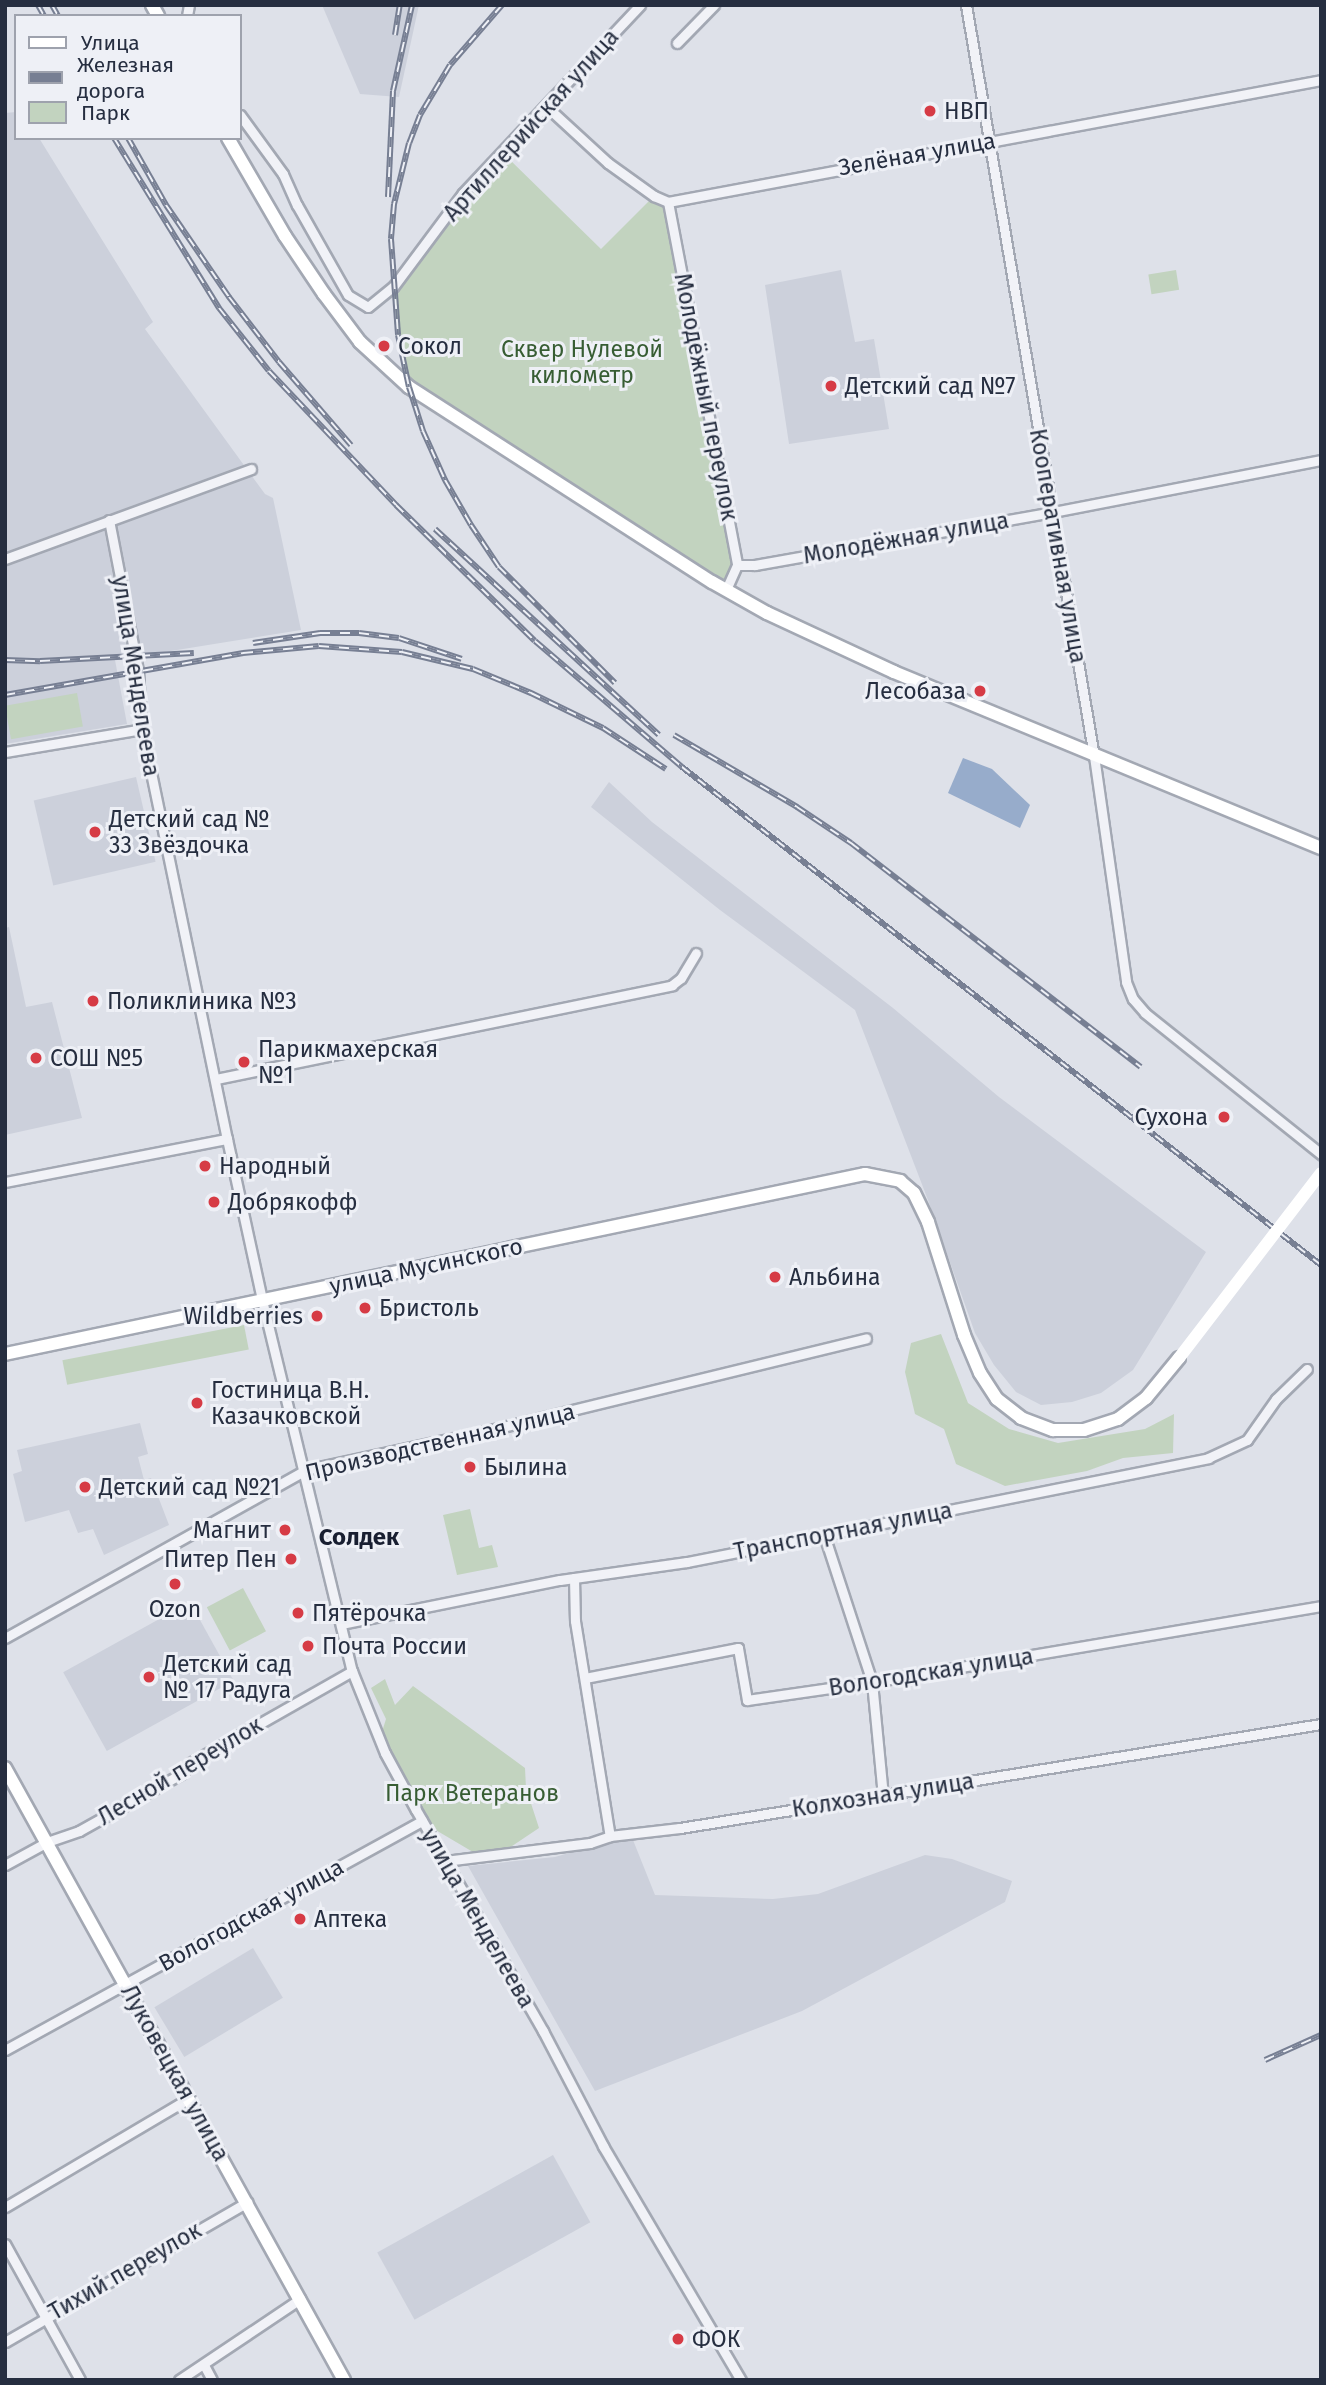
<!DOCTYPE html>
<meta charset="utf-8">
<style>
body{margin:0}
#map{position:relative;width:1326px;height:2385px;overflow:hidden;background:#dee1e9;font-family:"Fira Sans",sans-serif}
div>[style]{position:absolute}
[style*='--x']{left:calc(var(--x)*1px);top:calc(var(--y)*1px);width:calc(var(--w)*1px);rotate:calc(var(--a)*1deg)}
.built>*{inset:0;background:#ccd0db;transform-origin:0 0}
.green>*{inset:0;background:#c2d3bf;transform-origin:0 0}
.water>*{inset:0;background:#97accb}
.roads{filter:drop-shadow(2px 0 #a3a8b3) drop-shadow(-2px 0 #a3a8b3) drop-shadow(0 2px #a3a8b3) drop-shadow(0 -2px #a3a8b3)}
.street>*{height:9px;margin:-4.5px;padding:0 4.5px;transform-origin:4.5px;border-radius:4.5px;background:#f1f2f7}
.secondary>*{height:12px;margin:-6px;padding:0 6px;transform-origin:6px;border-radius:6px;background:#fff}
.rail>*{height:6px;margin-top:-3px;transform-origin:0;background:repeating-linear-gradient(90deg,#eef0f6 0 10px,#777f93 0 20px);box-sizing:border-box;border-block:2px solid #777f93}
.secondary-bridge>*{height:12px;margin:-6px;padding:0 6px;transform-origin:6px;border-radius:6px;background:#fff}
.dots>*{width:19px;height:19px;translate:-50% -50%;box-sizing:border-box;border:4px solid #eef0f6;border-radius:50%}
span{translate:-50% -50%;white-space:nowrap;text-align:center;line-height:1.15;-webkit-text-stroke:6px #eef0f6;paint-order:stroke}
.poi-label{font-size:23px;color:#262e40}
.left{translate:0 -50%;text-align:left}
.right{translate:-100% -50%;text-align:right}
.street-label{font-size:23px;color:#262e40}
.park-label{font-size:23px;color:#375d33}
.neighbourhood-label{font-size:24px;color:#191f31;font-weight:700}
.frame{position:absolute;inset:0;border:7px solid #262e40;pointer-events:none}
.legend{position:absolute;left:14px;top:14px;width:228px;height:126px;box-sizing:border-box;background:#eef0f6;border:2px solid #9ea2ad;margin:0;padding:9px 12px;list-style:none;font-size:21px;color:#262e40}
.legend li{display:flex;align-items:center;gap:14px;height:35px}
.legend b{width:35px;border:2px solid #9ea2ad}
</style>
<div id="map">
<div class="built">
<i style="clip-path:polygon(322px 5px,419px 5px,399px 97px,360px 94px)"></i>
<i style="clip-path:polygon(16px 112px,16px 138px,39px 138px,153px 322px,145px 329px,265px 494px,273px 498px,301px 630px,115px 660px,127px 724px,5px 744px,5px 113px)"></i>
<i style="clip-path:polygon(841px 270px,855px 342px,874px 339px,889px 429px,789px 444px,765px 285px)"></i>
<i style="left:136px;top:777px;width:87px;height:105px;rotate:77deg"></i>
<i style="clip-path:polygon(609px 782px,652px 822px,893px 1008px,999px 1097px,1206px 1252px,1133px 1370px,1101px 1393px,1072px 1402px,1041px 1405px,1016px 1392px,994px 1365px,975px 1333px,928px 1200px,855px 1010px,720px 910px,591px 807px)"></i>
<i style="clip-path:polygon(9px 927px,26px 1007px,52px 1002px,82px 1118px,5px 1135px,5px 928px)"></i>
<i style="clip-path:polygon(140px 1423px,148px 1454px,138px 1457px,144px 1480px,151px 1478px,169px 1525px,104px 1555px,93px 1529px,78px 1533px,69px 1510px,25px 1522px,13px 1474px,22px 1471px,17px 1450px)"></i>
<i style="left:190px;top:1602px;width:90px;height:145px;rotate:61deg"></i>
<i style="clip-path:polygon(631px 1835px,655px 1895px,773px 1899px,818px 1894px,925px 1855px,952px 1859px,1012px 1881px,1005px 1902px,802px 2011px,595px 2091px,468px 1866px,555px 1857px)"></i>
<i style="left:253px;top:1948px;width:58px;height:115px;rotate:59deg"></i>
<i style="left:553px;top:2155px;width:77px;height:201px;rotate:61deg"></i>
</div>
<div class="green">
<i style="clip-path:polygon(502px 152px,601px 249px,654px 196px,668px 202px,737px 565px,726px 590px,409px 387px,398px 335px,393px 287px,463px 193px)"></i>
<i style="left:1176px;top:270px;width:20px;height:28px;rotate:81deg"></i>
<i style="left:77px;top:693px;width:34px;height:73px;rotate:80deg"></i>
<i style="left:244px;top:1325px;width:25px;height:185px;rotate:79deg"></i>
<i style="clip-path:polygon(941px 1334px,968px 1403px,1009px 1429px,1058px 1443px,1145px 1429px,1174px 1414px,1173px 1453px,1123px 1458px,1087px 1471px,1005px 1486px,956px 1464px,944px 1429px,915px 1414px,905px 1372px,911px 1343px)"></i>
<i style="clip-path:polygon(470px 1509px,479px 1548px,492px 1545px,498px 1567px,457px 1575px,443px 1515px)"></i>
<i style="left:243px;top:1588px;width:49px;height:41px;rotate:62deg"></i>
<i style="clip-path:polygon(385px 1679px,395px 1705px,413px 1686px,525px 1768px,526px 1788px,539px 1828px,503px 1852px,478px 1855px,434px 1829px,381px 1735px,386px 1719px,371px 1688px)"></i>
</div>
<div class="water">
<i style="clip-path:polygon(963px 758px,992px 769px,1030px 805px,1020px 828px,948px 793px)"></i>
</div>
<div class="roads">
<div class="street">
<i style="--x:966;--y:5;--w:762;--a:80.33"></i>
<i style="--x:1094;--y:756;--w:228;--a:81.9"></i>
<i style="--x:1126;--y:982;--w:18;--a:68"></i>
<i style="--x:1133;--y:999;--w:18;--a:49"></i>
<i style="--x:1145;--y:1013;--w:226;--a:38.7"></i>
<i style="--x:187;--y:16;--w:11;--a:-80"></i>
<i style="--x:677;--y:43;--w:53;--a:-45.8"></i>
<i style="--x:546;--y:106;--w:84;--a:42.6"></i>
<i style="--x:608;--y:163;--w:57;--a:35.7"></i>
<i style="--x:654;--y:196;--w:15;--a:23"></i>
<i style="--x:668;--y:202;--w:664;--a:-10.58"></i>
<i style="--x:240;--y:115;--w:73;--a:53.9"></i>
<i style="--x:283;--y:174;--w:34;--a:66"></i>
<i style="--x:297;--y:205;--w:103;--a:60.5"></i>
<i style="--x:348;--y:295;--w:23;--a:31"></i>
<i style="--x:368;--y:307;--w:32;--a:-39"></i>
<i style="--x:393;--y:287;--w:117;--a:-53.3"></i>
<i style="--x:463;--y:193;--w:258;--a:-46.7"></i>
<i style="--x:668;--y:202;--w:369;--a:79.2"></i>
<i style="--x:737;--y:565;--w:27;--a:114"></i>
<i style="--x:109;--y:520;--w:154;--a:79.1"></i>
<i style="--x:138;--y:671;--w:58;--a:86.1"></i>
<i style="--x:142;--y:729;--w:419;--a:78.3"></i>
<i style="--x:227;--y:1139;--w:165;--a:77.7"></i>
<i style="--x:262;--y:1300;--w:382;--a:76.4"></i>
<i style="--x:352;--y:1671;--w:88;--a:68.1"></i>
<i style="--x:385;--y:1753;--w:65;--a:61.5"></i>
<i style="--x:416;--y:1810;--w:255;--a:60.1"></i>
<i style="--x:543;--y:2031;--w:130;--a:62.4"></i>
<i style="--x:603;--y:2146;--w:272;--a:59.5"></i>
<i style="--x:5;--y:559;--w:262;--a:-20.1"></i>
<i style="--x:737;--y:565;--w:18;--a:0"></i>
<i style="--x:755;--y:565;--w:303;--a:-10.1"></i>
<i style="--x:1053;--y:512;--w:273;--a:-11"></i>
<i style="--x:5;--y:752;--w:139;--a:-9.5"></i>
<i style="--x:216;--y:1079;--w:466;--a:-11.6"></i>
<i style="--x:672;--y:985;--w:11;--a:-38"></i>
<i style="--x:681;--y:978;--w:29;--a:-59"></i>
<i style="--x:5;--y:1182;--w:226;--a:-11"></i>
<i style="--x:824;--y:1535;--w:155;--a:71.9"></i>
<i style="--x:872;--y:1682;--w:115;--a:84.5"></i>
<i style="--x:574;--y:1578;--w:43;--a:88.7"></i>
<i style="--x:575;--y:1621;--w:218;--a:80.8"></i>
<i style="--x:341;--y:1624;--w:223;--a:-11.4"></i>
<i style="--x:560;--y:1580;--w:128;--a:-8.1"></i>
<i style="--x:687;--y:1562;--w:140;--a:-11.1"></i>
<i style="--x:824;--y:1535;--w:392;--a:-11.3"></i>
<i style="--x:1208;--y:1458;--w:43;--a:-24.8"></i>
<i style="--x:1247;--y:1440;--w:50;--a:-54.7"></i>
<i style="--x:1276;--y:1399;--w:43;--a:-44.1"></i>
<i style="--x:5;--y:1638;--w:344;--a:-29.2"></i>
<i style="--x:305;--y:1470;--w:189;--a:-12.2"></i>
<i style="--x:490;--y:1430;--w:387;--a:-13.7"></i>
<i style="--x:585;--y:1678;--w:156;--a:-11.1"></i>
<i style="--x:738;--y:1648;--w:53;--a:80.2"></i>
<i style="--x:747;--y:1700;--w:126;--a:-8.2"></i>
<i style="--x:872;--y:1682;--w:455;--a:-9.6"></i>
<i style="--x:445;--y:1861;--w:146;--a:-7.1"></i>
<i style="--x:590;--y:1843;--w:21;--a:-19"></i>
<i style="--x:610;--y:1836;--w:70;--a:-6.5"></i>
<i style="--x:680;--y:1828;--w:649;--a:-9.22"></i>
<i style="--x:5;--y:1865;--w:48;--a:-28.7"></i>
<i style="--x:47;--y:1842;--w:34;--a:-19"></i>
<i style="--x:79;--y:1831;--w:117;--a:-29.2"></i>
<i style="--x:181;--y:1774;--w:16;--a:-47"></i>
<i style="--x:192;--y:1762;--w:184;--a:-29.6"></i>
<i style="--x:5;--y:2050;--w:476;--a:-28.8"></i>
<i style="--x:5;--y:2207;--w:214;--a:-30.6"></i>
<i style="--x:5;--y:2244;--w:155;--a:61.1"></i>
<i style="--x:5;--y:2342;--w:280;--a:-30"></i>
<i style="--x:204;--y:2365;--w:17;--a:62"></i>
<i style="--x:179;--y:2380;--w:146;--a:-33.8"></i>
</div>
<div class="secondary">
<i style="--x:152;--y:5;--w:13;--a:61"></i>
<i style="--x:228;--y:138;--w:113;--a:59.8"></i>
<i style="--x:285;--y:236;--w:70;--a:56.1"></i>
<i style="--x:324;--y:294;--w:60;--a:53.1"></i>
<i style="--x:360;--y:342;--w:67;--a:42.6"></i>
<i style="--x:409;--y:387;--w:360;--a:32.8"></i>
<i style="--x:712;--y:582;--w:63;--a:29.4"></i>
<i style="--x:767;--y:613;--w:140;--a:24.9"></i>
<i style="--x:894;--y:672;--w:462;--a:22.4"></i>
<i style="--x:5;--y:1354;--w:879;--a:-11.82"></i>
<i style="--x:865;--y:1174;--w:36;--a:11"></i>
<i style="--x:900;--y:1181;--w:18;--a:41"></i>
<i style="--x:914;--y:1193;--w:32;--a:64"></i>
<i style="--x:928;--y:1222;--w:119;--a:72.3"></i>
<i style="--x:964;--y:1335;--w:41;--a:67.2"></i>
<i style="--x:980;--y:1373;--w:31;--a:57"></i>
<i style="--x:997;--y:1399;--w:31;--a:38"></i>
<i style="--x:1021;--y:1418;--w:34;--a:21"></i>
<i style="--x:1053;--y:1430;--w:31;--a:0"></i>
<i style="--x:1084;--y:1430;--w:36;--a:-18"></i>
<i style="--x:1118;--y:1419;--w:35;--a:-37"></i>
<i style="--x:1146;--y:1398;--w:52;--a:-50.5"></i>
<i style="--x:5;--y:1768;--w:700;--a:61.02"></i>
</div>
</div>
<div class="rail">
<i style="--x:38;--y:5;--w:13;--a:61"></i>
<i style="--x:52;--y:5;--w:13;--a:61"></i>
<i style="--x:502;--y:5;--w:79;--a:130.9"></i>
<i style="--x:450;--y:65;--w:58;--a:121"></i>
<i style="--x:420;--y:115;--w:30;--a:111"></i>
<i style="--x:409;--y:143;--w:63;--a:103.8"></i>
<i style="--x:394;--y:204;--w:35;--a:95"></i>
<i style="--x:391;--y:239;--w:96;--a:85.8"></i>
<i style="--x:398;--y:335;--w:53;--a:78.1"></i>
<i style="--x:409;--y:387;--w:46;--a:72.3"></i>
<i style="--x:423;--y:431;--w:54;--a:65.8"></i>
<i style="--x:445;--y:480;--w:52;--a:60"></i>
<i style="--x:471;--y:525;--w:50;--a:56.3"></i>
<i style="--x:499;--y:567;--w:164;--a:45"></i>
<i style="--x:395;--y:35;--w:30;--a:-81"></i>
<i style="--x:114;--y:138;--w:200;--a:58.3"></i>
<i style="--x:219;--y:308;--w:80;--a:51.6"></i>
<i style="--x:269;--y:371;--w:185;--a:46.5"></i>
<i style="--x:396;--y:505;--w:194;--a:44.4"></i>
<i style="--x:535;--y:641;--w:194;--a:40.6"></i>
<i style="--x:682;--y:767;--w:810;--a:37.93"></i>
<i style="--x:128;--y:138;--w:77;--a:60.4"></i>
<i style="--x:166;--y:205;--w:112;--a:55.6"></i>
<i style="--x:229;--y:297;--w:82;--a:52.4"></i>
<i style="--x:279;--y:362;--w:110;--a:49.1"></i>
<i style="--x:388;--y:197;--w:106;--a:-87.3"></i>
<i style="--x:393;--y:91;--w:88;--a:-77.5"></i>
<i style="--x:435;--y:529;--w:304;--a:42.6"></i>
<i style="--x:253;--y:643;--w:68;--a:-8.5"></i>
<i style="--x:320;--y:633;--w:39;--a:0"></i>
<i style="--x:359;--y:633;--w:40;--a:7.1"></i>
<i style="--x:399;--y:638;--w:66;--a:18.4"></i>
<i style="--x:5;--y:660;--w:35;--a:2"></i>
<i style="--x:40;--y:661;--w:154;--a:-3"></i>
<i style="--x:5;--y:695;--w:242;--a:-10"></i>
<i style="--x:243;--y:653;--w:76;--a:-5.3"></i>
<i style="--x:319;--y:646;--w:83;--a:4.1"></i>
<i style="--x:402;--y:652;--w:73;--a:13.5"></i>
<i style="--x:473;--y:669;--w:63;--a:22.5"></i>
<i style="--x:531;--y:693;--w:80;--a:25.9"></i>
<i style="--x:603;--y:728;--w:75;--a:33.1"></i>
<i style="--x:674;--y:735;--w:143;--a:30.3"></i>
<i style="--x:797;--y:807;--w:65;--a:33.7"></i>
<i style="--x:851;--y:843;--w:366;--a:37.7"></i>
<i style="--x:1265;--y:2060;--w:61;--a:-24.1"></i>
</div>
<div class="secondary-bridge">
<i style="--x:1179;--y:1358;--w:233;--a:-52.5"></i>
</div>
<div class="dots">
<i style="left:930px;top:111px;background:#d63b45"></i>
<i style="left:384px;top:346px;background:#d63b45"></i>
<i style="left:831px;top:386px;background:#d63b45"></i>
<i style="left:980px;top:691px;background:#d63b45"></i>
<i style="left:95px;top:832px;background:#d63b45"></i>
<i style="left:93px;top:1001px;background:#d63b45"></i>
<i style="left:36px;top:1058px;background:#d63b45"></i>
<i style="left:244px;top:1062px;background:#d63b45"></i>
<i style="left:1224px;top:1117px;background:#d63b45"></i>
<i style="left:205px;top:1166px;background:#d63b45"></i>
<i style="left:214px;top:1202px;background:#d63b45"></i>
<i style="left:775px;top:1277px;background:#d63b45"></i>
<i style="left:365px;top:1308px;background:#d63b45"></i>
<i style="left:317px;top:1316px;background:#d63b45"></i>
<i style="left:197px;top:1403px;background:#d63b45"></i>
<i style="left:470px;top:1467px;background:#d63b45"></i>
<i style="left:85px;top:1487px;background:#d63b45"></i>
<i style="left:285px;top:1530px;background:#d63b45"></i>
<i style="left:291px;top:1559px;background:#d63b45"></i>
<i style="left:175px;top:1584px;background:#d63b45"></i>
<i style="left:298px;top:1613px;background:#d63b45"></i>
<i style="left:308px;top:1646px;background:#d63b45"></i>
<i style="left:149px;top:1677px;background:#d63b45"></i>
<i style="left:300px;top:1919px;background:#d63b45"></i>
<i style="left:678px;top:2339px;background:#d63b45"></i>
</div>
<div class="poi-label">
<span class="left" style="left:944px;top:111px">НВП</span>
<span class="left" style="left:398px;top:346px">Сокол</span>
<span class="left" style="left:845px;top:386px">Детский сад №7</span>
<span class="right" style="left:966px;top:691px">Лесобаза</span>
<span class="left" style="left:109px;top:832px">Детский сад №<br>33 Звёздочка</span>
<span class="left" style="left:107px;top:1001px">Поликлиника №3</span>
<span class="left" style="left:258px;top:1062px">Парикмахерская<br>№1</span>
<span class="left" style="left:50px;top:1058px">СОШ №5</span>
<span class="right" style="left:1208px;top:1117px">Сухона</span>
<span class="left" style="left:219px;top:1166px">Народный</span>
<span class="left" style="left:228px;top:1202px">Добрякофф</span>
<span class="left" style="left:789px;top:1277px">Альбина</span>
<span class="left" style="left:379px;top:1308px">Бристоль</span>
<span class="right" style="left:303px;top:1316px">Wildberries</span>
<span class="left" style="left:211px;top:1403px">Гостиница В.Н.<br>Казачковской</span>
<span class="left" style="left:484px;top:1467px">Былина</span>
<span class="left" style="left:99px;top:1487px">Детский сад №21</span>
<span class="right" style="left:271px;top:1530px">Магнит</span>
<span class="right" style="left:277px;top:1559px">Питер Пен</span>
<span style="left:175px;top:1609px">Ozon</span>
<span class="left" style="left:312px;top:1613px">Пятёрочка</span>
<span class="left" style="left:322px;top:1646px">Почта России</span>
<span class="left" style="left:163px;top:1677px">Детский сад<br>№ 17 Радуга</span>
<span class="left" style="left:314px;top:1919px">Аптека</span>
<span class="left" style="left:692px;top:2339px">ФОК</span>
</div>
<div class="street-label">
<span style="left:531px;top:125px;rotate:-48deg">Артиллерийская улица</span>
<span style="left:917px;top:154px;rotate:-10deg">Зелёная улица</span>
<span style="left:706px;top:397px;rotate:79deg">Молодёжный переулок</span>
<span style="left:906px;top:538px;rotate:-10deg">Молодёжная улица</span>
<span style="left:1058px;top:546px;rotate:80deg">Кооперативная улица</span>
<span style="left:136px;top:676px;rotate:81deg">улица Менделеева</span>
<span style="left:426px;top:1266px;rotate:-12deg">улица Мусинского</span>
<span style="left:440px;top:1442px;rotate:-13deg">Производственная улица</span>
<span style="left:843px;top:1531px;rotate:-11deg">Транспортная улица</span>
<span style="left:931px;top:1672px;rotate:-9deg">Вологодская улица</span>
<span style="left:180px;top:1771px;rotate:-31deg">Лесной переулок</span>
<span style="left:883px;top:1795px;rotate:-9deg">Колхозная улица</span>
<span style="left:251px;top:1915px;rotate:-29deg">Вологодская улица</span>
<span style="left:478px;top:1918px;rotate:60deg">улица Менделеева</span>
<span style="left:175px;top:2073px;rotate:61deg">Луковецкая улица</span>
<span style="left:125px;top:2271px;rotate:-30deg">Тихий переулок</span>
</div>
<div class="park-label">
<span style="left:582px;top:362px">Сквер Нулевой<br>километр</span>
<span style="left:472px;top:1793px">Парк Ветеранов</span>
</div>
<div class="neighbourhood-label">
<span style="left:359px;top:1538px">Солдек</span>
</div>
<div class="frame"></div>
<ul class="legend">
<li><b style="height:9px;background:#fff"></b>Улица</li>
<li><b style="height:9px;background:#777f93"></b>Железная дорога</li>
<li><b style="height:19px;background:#c2d3bf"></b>Парк</li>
</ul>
</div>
